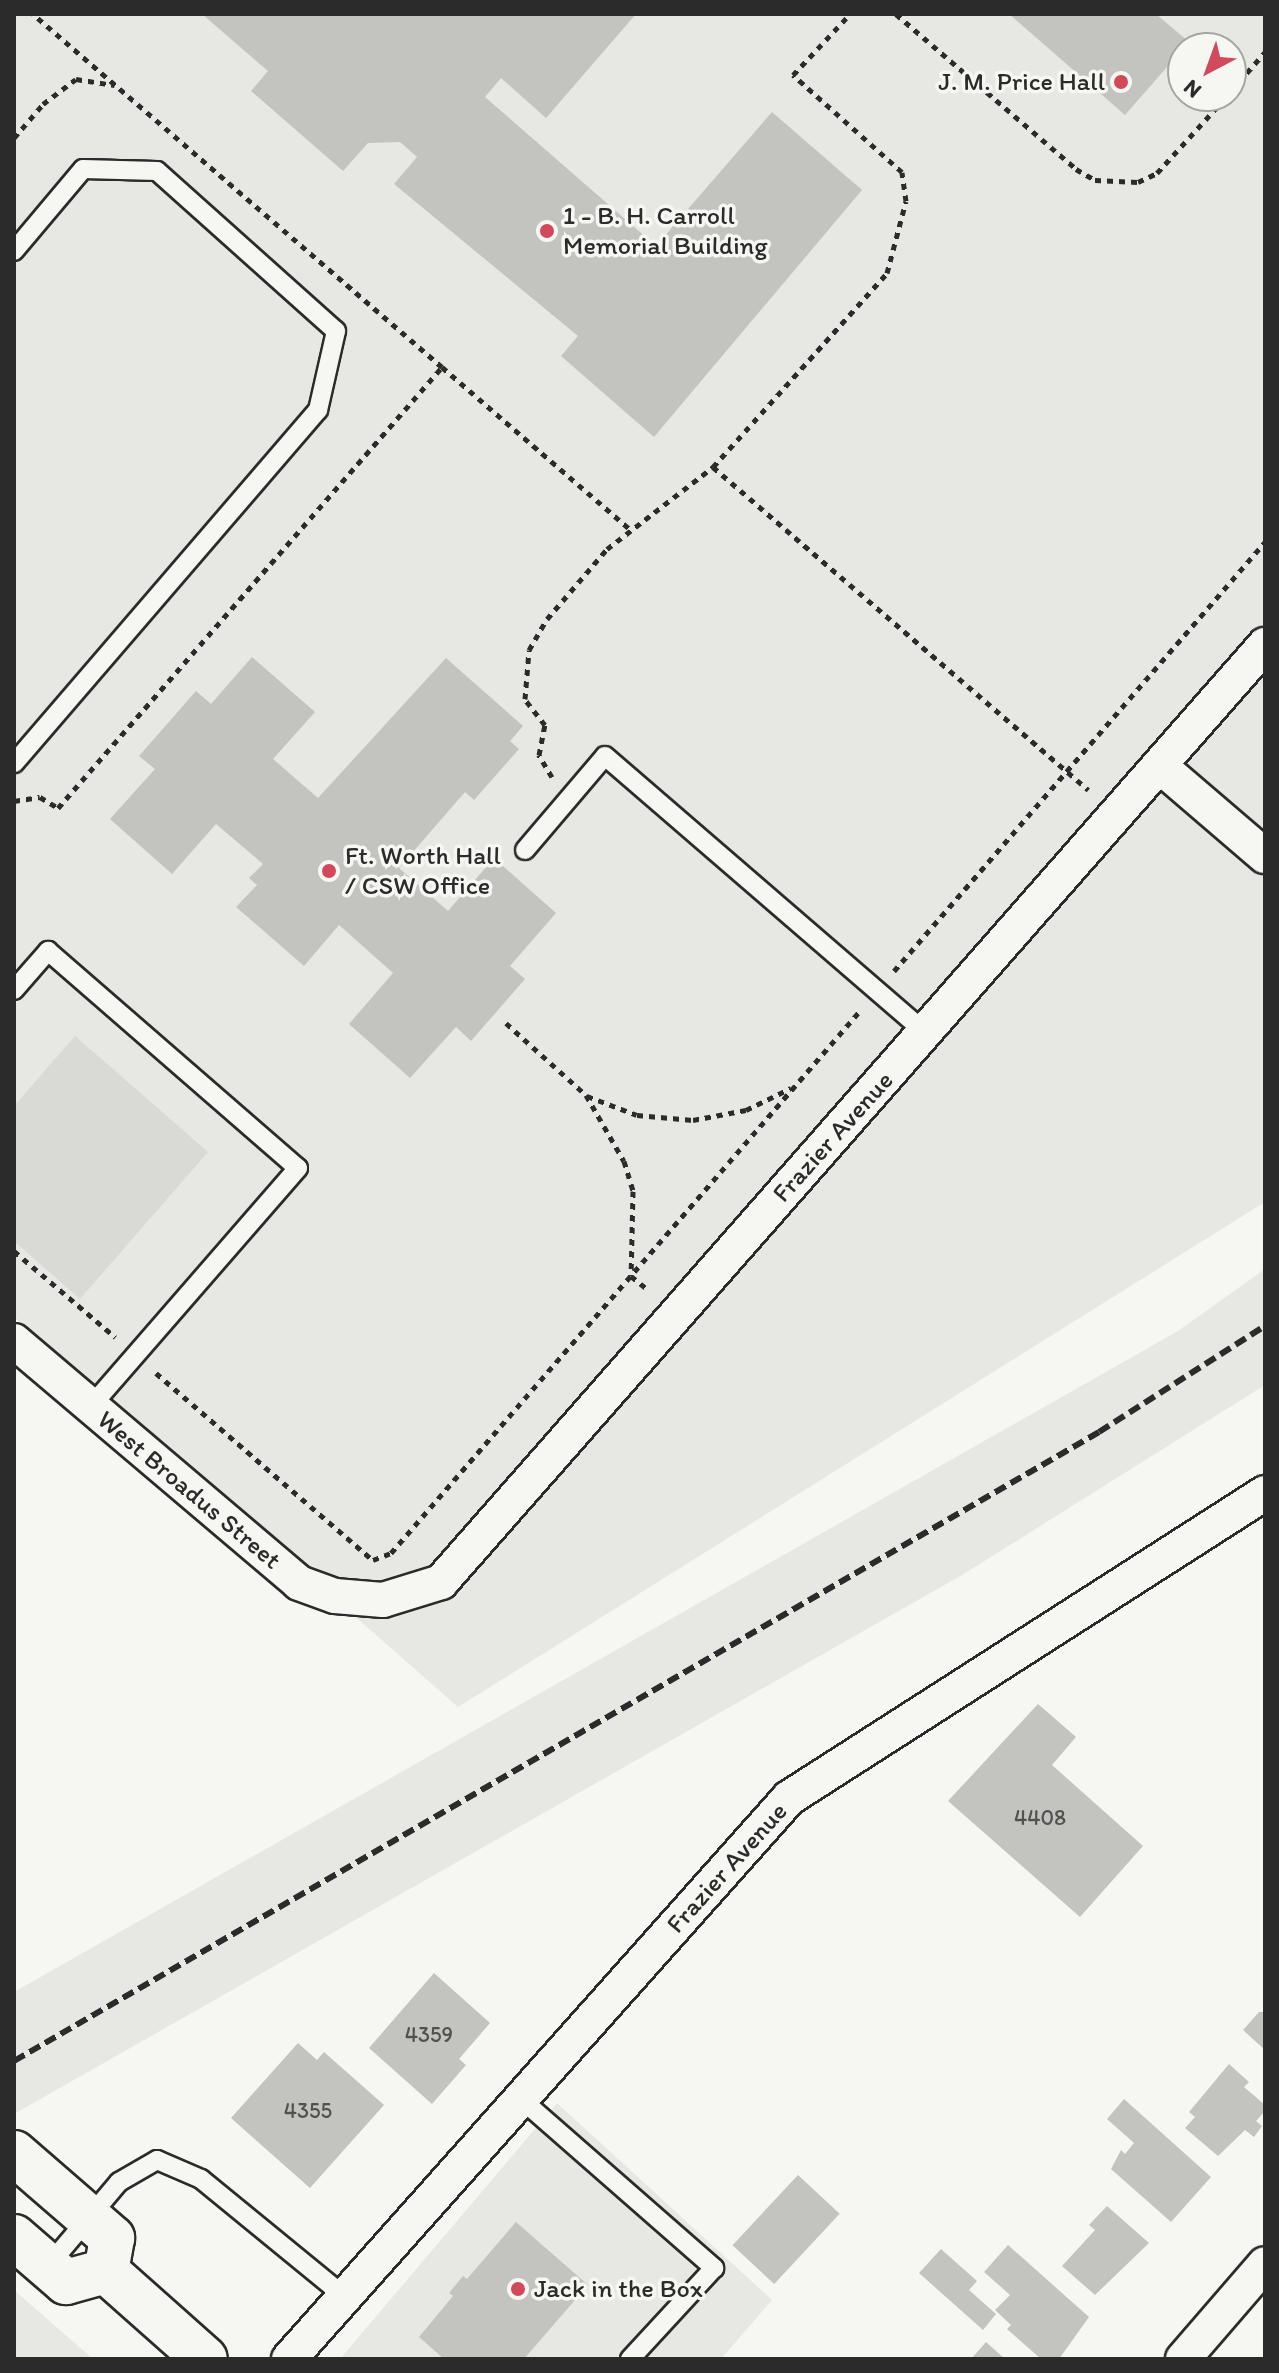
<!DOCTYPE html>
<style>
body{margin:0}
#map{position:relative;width:1279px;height:2373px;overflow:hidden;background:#f6f6f2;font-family:Itim,sans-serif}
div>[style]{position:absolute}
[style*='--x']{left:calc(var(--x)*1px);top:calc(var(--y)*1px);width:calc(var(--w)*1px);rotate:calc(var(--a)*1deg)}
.built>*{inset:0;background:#e7e7e3}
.green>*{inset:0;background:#d9d9d5}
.building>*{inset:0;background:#c3c3c0;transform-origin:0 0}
.path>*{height:5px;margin-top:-2.5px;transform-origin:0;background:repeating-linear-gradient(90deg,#2b2b2b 0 6px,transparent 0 12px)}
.roads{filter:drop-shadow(2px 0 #2b2b2b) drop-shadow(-2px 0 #2b2b2b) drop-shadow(0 2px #2b2b2b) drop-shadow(0 -2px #2b2b2b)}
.service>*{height:18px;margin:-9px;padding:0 9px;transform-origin:9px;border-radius:9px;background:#f6f6f2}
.minor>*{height:34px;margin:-17px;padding:0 17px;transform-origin:17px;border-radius:17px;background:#f6f6f2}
.secondary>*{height:44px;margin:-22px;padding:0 22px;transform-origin:22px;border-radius:22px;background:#f6f6f2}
.rail>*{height:6px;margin-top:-3px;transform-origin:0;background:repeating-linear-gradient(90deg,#2b2b2b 0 12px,transparent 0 18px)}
.dots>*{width:22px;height:22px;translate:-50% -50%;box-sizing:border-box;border:4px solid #f6f6f2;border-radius:50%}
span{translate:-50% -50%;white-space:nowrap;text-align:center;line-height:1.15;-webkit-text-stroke:7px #f6f6f2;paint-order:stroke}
.number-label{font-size:22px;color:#515150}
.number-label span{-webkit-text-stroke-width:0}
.poi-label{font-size:26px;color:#2b2b2b}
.right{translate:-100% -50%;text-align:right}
.left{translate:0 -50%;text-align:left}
.street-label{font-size:26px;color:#2b2b2b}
.frame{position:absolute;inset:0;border:16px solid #2b2b2b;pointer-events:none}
.north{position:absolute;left:1167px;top:32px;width:80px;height:80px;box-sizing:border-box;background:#f6f6f2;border:2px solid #a5a5a2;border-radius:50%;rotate:221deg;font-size:22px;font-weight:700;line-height:32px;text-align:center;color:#2b2b2b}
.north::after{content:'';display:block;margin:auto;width:28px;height:36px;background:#d1495b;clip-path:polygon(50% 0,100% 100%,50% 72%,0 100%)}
</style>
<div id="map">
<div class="built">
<i style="clip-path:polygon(evenodd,14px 14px,1265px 14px,1265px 1202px,458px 1707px,14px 1317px,14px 14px,1183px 48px,1231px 48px,1231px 96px,1183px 96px,1183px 48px)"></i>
<i style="clip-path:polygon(1265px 1269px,1265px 1385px,962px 1575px,14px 2114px,14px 1992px,1178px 1331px)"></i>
<i style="clip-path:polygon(557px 2103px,772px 2300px,721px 2359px,340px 2359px)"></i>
<i style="clip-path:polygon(14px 2290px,93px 2359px,14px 2359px)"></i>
</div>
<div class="green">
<i style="clip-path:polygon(75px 1036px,208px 1152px,80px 1299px,14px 1241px,14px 1106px)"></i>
</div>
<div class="building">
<i style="clip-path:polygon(202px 14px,636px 14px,546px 118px,501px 78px,485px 97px,656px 246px,772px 112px,862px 190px,654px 437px,561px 356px,578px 336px,394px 184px,417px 157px,400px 142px,368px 143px,343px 171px,251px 91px,268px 71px)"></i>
<i style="clip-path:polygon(1009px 14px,1156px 14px,1189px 42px,1125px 115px)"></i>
<i style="clip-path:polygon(252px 657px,315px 712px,273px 759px,318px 798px,446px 658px,523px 726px,510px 741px,519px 749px,474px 800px,465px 792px,399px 868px,448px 911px,494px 858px,556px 913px,510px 966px,525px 979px,471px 1041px,456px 1027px,410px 1078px,349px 1024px,393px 973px,339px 925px,304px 966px,236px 907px,257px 885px,249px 878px,263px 864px,216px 824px,172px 874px,110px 819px,155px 769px,139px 756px,196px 691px,211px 704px)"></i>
<i style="clip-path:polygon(1038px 1704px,1076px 1737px,1052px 1765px,1143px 1846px,1080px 1917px,948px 1801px)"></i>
<i style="clip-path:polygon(434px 1973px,490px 2023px,459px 2059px,466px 2065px,432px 2104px,369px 2048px)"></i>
<i style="clip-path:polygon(1259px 2012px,1265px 2012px,1265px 2050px,1243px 2030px)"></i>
<i style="clip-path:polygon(298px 2043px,317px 2060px,324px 2052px,384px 2105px,310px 2188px,231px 2118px)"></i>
<i style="clip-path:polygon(1229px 2064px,1249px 2082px,1244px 2087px,1265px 2105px,1265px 2111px,1256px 2121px,1262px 2126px,1254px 2137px,1245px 2130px,1218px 2156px,1185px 2128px,1195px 2117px,1189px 2112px)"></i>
<i style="clip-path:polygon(1124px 2099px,1211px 2177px,1171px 2222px,1111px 2169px,1121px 2150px,1125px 2154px,1134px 2143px,1107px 2119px)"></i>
<i style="left:798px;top:2175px;width:57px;height:96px;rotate:43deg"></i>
<i style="clip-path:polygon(1107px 2206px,1149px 2243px,1095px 2295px,1062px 2266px,1095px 2230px,1089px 2225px)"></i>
<i style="clip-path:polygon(516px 2222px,588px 2285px,524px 2359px,444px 2359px,419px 2337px,453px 2296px,449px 2293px,463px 2276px,467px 2279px)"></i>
<i style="clip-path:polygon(1008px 2245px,1089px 2317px,1059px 2359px,1041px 2359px,1007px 2329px,1011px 2325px,995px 2310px,1010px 2295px,984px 2272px)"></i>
<i style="clip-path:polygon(941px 2249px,977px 2281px,969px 2290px,996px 2314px,983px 2330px,919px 2273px)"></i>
<i style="clip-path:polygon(986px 2342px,1005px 2359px,971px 2359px)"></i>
</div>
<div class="path">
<i style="--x:896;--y:14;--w:238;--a:40.7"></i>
<i style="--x:1076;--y:169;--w:22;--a:30"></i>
<i style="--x:1095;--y:180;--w:43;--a:2.7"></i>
<i style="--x:1138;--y:182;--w:21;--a:-25"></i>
<i style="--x:1157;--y:173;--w:104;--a:-47.7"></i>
<i style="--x:1231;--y:91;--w:52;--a:-48.9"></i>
<i style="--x:14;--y:138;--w:45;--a:-49.5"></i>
<i style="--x:43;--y:104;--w:41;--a:-37.1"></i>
<i style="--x:76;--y:79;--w:39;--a:9"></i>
<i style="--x:442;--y:367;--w:250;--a:40.8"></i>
<i style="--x:713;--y:467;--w:261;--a:-48.1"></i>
<i style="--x:887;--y:273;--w:74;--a:-75.2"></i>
<i style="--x:906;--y:201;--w:29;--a:-98"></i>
<i style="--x:902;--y:172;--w:146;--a:-138.3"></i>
<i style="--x:793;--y:75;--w:83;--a:-46.9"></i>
<i style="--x:552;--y:777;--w:26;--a:-121"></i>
<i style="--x:539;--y:755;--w:31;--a:-79"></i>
<i style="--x:545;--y:725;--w:33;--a:-128"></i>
<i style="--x:525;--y:699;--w:49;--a:-85.3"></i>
<i style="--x:529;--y:650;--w:36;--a:-60"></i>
<i style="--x:547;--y:619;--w:92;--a:-49.4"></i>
<i style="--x:607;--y:549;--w:134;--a:-37.7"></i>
<i style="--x:713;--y:467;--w:495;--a:40.7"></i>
<i style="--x:14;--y:801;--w:26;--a:-9"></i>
<i style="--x:40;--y:797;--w:21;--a:31"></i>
<i style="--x:58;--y:808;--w:585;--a:-48.95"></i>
<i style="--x:442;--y:367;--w:540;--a:-139.2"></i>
<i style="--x:894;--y:971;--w:567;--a:-49.15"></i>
<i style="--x:506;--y:1023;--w:108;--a:42"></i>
<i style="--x:586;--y:1095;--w:76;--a:60.1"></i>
<i style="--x:624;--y:1161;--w:31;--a:73"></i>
<i style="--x:633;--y:1191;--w:85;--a:91.3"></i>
<i style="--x:631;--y:1276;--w:22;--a:39"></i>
<i style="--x:587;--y:1096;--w:53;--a:20.8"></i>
<i style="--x:637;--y:1115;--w:56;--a:5.1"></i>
<i style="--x:693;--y:1120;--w:54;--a:-10.7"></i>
<i style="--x:746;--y:1110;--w:50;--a:-26.1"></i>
<i style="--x:14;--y:1251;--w:133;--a:40.4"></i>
<i style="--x:156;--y:1373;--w:286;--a:40.8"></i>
<i style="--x:373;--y:1560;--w:19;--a:-21"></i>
<i style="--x:391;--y:1553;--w:715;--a:-49.14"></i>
</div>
<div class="roads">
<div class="service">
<i style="--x:14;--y:251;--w:107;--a:-49.9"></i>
<i style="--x:83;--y:169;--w:74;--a:1.5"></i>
<i style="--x:157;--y:171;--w:240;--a:41.8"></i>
<i style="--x:336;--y:331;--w:81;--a:102.8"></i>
<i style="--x:318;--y:410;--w:466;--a:130.7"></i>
<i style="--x:525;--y:850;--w:123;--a:-49.6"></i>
<i style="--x:605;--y:756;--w:424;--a:40.8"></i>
<i style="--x:14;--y:990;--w:52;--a:-48.9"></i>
<i style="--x:48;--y:951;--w:331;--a:41"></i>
<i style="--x:298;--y:1168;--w:315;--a:131"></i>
<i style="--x:521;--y:2099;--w:257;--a:41.2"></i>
<i style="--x:714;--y:2268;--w:124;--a:132.7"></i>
<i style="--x:48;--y:2266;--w:110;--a:-49.8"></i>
<i style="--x:119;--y:2182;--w:44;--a:-30.1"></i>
<i style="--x:157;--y:2160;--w:48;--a:23.4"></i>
<i style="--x:201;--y:2179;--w:186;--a:39.3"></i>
</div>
<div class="minor">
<i style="--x:1161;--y:767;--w:137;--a:40.6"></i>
<i style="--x:14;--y:1341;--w:374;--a:40.3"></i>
<i style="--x:299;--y:1583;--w:38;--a:20"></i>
<i style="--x:335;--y:1596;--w:48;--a:4.8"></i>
<i style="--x:383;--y:1600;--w:61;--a:-17.2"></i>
<i style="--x:441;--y:1582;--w:1248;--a:-48.67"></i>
<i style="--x:289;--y:2359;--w:751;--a:-48.29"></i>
<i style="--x:789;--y:1798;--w:565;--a:-32.65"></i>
<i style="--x:1183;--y:2359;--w:125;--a:-49.2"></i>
</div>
<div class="secondary">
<i style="--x:14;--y:2153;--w:130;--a:40.9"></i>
<i style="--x:112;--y:2238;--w:34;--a:100"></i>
<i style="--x:14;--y:2237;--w:69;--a:40.9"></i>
<i style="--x:66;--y:2282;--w:41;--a:-15.4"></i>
<i style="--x:106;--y:2271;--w:132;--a:41.6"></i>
</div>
</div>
<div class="rail">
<i style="--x:14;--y:2061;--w:1254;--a:-30.1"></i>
<i style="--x:1099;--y:1432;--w:197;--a:-32.6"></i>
</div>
<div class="dots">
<i style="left:1121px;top:82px;background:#d1495b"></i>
<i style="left:547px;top:231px;background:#d1495b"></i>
<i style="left:329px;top:871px;background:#d1495b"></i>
<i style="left:518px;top:2289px;background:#d1495b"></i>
</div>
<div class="number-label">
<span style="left:1040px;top:1818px">4408</span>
<span style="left:429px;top:2035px">4359</span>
<span style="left:308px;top:2111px">4355</span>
</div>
<div class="poi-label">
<span class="right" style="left:1105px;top:82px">J. M. Price Hall</span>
<span class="left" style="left:563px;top:231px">1 - B. H. Carroll<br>Memorial Building</span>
<span class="left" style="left:345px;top:871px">Ft. Worth Hall<br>/ CSW Office</span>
<span class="left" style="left:534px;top:2289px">Jack in the Box</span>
</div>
<div class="street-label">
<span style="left:833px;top:1137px;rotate:-48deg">Frazier Avenue</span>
<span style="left:189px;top:1490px;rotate:40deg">West Broadus Street</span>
<span style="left:727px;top:1868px;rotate:-48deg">Frazier Avenue</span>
</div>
<div class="frame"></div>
<div class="north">N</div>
</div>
